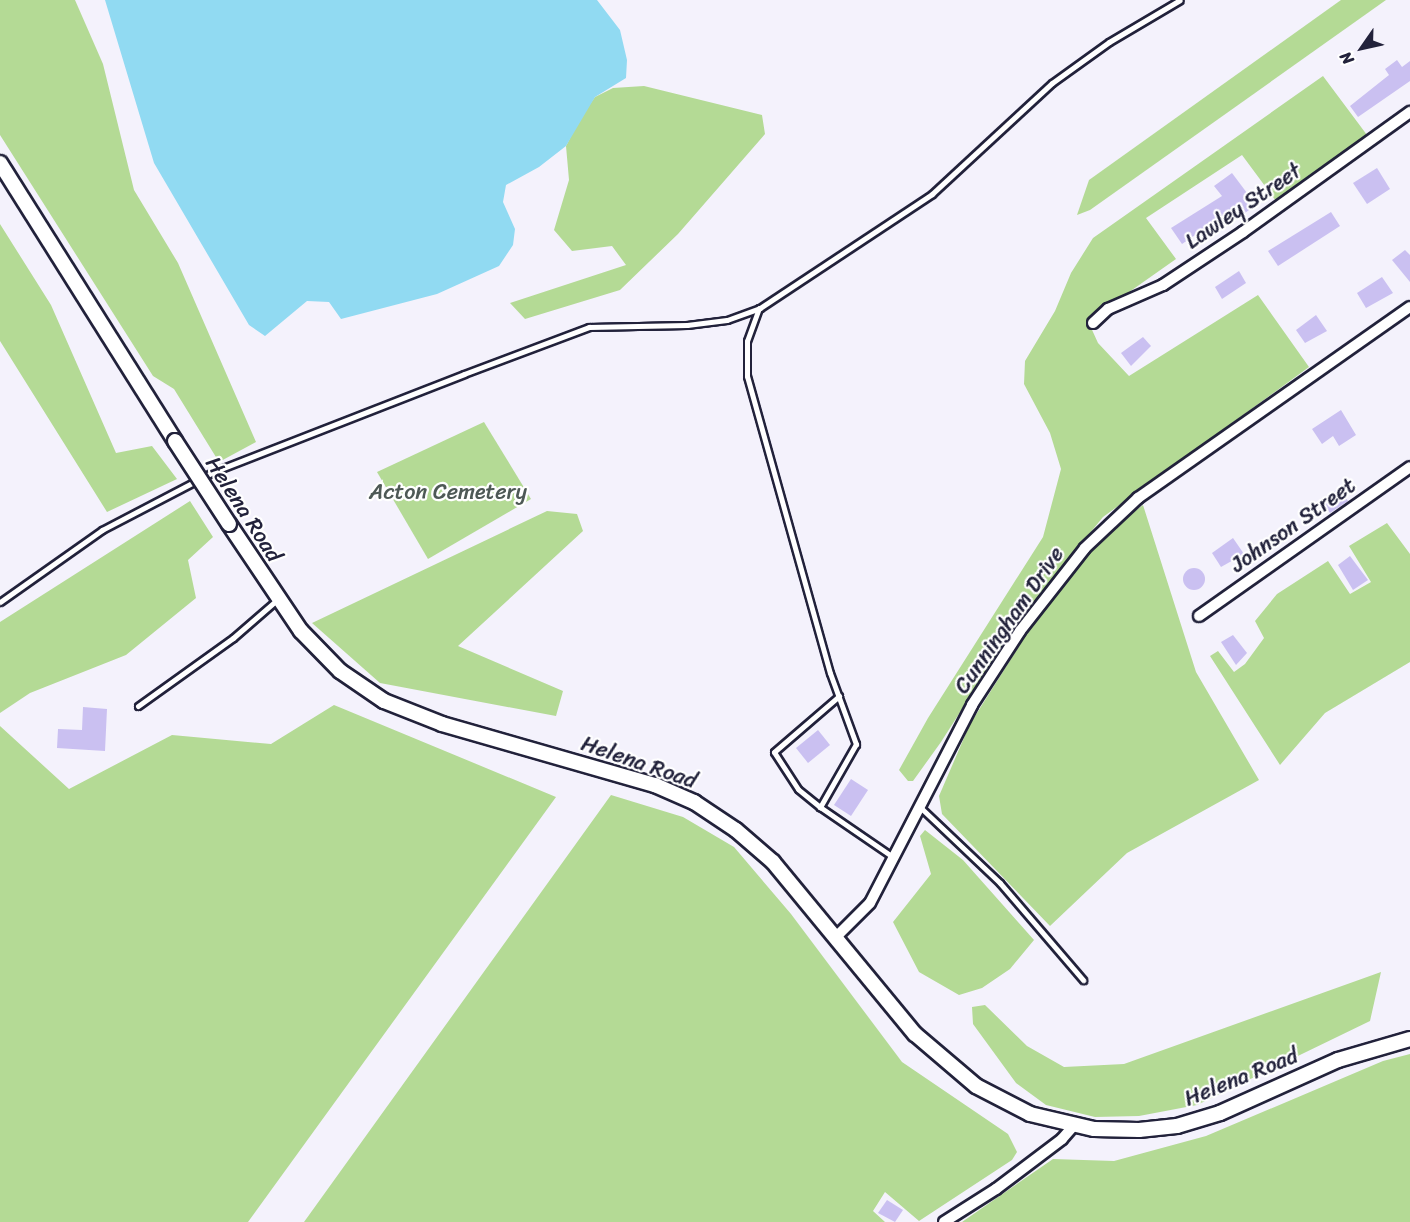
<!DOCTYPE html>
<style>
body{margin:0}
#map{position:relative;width:1410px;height:1222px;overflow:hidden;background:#f4f2fc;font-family:Sriracha,sans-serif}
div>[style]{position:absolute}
.green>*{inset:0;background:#b4da95}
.water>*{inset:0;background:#91daf2}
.building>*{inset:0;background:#cac0f1}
.round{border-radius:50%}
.roads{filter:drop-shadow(2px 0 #22223b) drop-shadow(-2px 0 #22223b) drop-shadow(0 2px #22223b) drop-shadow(0 -2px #22223b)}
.service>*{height:5px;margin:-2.5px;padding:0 2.5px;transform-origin:2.5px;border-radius:2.5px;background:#fff}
.minor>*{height:10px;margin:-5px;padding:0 5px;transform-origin:5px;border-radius:5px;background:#fff}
.secondary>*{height:14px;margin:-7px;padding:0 7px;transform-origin:7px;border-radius:7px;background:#fff}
.bridges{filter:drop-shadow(2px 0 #22223b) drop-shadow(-2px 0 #22223b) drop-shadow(0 2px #22223b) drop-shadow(0 -2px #22223b)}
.secondary-bridge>*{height:14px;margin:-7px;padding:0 7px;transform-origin:7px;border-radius:7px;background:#fff}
span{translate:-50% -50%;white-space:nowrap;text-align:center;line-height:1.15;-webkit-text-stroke:4.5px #fff;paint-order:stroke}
.street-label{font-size:22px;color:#22223b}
.park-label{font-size:22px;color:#4e5956}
.north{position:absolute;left:1332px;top:18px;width:60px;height:60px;-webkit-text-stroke:4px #fff;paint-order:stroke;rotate:236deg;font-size:16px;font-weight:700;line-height:24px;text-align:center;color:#22223b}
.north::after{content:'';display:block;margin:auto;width:21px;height:27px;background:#22223b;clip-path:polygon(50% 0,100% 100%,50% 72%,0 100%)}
</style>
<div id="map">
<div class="green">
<i style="clip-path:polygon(0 0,75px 0,103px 64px,134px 190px,178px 263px,256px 442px,219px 462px,174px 389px,153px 376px,0 135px)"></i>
<i style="clip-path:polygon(1341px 0,1386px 0,1090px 210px,1077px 215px,1089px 180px)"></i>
<i style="clip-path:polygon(1323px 76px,1367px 135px,1276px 201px,1242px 155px,1146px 218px,1176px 259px,1088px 321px,1098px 343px,1129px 376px,1258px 295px,1309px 367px,1103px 517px,1019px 620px,941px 742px,913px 781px,908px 781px,899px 770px,928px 718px,1043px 537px,1061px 469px,1050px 433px,1024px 384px,1025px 361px,1055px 311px,1071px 273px,1093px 238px)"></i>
<i style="clip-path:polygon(644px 86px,762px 115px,765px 134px,678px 234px,620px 290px,525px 319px,510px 303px,626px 265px,612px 246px,572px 251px,554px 230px,569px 180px,566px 146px,582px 115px,595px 97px,613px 88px)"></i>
<i style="clip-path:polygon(0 224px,51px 305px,116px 453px,152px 446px,177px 479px,107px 512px,0 341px)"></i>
<i style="clip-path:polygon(484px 422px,531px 499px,428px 559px,377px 472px)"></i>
<i style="clip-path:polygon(190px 501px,213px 537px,188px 560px,196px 598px,126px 655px,30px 693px,0 713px,0 622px)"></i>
<i style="clip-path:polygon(1143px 505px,1196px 672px,1259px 780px,1127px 853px,1050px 926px,942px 814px,939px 796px,970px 724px,1031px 627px,1082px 562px,1115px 526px)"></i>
<i style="clip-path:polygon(547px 511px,577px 514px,583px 531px,458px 646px,563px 691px,556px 716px,380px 683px,312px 623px)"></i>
<i style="clip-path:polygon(1387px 523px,1410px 554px,1410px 662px,1325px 713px,1280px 765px,1210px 656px,1218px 651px,1234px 672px,1245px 664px,1264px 638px,1255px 621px,1277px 594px,1328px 561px,1350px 594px,1371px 582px,1349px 546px)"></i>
<i style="clip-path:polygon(334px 705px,556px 797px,248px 1222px,0 1222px,0 726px,69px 789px,172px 735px,271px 744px)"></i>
<i style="clip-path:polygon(611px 795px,683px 817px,734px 847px,791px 914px,902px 1062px,1008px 1134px,1017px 1152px,1012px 1160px,919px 1221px,885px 1192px,873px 1211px,885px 1222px,304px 1222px)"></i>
<i style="clip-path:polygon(925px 830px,963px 860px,1034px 940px,1010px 969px,982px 988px,959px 995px,919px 972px,893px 922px,931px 874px,920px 836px)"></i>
<i style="clip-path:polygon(1381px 972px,1370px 1021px,1197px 1105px,1139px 1116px,1095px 1117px,1046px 1105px,1016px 1083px,973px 1024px,972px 1007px,985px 1005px,1027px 1046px,1064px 1067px,1124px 1064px)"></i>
<i style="clip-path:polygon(1410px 1054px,1410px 1222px,962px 1222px,1053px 1159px,1114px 1161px,1206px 1136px,1383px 1061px)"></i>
</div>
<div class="water">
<i style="clip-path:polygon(105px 0,597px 0,620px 30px,627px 60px,626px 78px,595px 97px,566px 146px,539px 167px,506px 185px,503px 202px,515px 229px,513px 245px,499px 266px,437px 294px,341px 319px,329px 302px,307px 301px,265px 336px,249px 325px,154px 163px)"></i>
</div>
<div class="building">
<i style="clip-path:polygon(1397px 60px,1402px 67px,1410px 61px,1410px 81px,1358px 117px,1350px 106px,1389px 75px,1385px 69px)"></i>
<i style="clip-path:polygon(1377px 168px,1390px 189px,1367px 204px,1353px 183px)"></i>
<i style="clip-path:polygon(1232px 173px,1256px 205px,1238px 218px,1232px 210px,1182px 244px,1171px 228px,1222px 196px,1214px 186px)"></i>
<i style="clip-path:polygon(1331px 212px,1340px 226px,1278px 266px,1268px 251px)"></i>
<i style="clip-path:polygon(1405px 250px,1410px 255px,1410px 282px,1392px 260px)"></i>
<i style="clip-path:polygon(1239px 271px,1246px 283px,1222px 299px,1215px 287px)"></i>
<i style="clip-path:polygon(1382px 277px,1393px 293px,1366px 308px,1357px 293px)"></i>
<i style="clip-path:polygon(1316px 315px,1327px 331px,1305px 343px,1296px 330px)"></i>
<i style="clip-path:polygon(1143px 337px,1151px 346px,1131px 366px,1121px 353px)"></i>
<i style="clip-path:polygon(1341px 410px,1356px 435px,1339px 446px,1333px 436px,1322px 444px,1312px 429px)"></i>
<i style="clip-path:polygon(1339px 488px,1348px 501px,1330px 513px,1321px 501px)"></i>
<i style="clip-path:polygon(1233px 538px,1244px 554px,1221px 567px,1212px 553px)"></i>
<i style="clip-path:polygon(1350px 556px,1368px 580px,1353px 590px,1338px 565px)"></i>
<i class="round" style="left:1183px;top:568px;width:22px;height:22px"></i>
<i style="clip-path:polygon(1233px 635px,1247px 653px,1236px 665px,1221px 642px)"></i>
<i style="clip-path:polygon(83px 707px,107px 709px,105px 751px,57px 748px,58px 729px,82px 730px)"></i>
<i style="clip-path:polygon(818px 730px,830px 745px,808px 763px,796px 748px)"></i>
<i style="clip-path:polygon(851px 779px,868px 790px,851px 816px,834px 805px)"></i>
<i style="clip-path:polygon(887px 1200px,903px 1210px,895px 1222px,878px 1213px)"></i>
</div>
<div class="roads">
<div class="service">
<i style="left:759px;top:308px;width:35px;rotate:110deg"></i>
<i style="left:747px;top:341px;width:35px;rotate:90deg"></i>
<i style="left:747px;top:376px;width:308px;rotate:74.4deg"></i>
<i style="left:830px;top:673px;width:76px;rotate:69.9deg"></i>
<i style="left:856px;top:744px;width:73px;rotate:119.7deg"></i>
<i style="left:820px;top:807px;width:88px;rotate:34.4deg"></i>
<i style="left:0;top:602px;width:125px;rotate:-35.2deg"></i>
<i style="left:102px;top:530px;width:125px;rotate:-27.6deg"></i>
<i style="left:213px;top:472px;width:269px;rotate:-21.3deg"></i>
<i style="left:464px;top:374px;width:134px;rotate:-20.6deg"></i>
<i style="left:589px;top:327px;width:98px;rotate:-1.2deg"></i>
<i style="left:687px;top:325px;width:40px;rotate:-7.1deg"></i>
<i style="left:727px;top:320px;width:35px;rotate:-20deg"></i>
<i style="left:760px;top:308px;width:206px;rotate:-33.5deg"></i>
<i style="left:932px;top:194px;width:163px;rotate:-42.8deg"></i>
<i style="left:1052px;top:83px;width:70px;rotate:-35.7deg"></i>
<i style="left:1109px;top:42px;width:82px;rotate:-30.6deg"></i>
<i style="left:138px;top:706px;width:117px;rotate:-35.6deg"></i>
<i style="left:233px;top:638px;width:60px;rotate:-40.9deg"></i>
<i style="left:820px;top:807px;width:28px;rotate:-141deg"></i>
<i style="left:798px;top:789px;width:44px;rotate:-123deg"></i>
<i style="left:774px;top:752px;width:86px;rotate:-40.7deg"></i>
<i style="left:921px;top:808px;width:109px;rotate:43.5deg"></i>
<i style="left:1000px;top:883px;width:128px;rotate:49.4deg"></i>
</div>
<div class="minor">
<i style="left:1093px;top:323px;width:21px;rotate:-43deg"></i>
<i style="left:1108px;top:309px;width:60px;rotate:-23.6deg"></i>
<i style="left:1163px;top:285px;width:96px;rotate:-33.5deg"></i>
<i style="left:1243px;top:232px;width:206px;rotate:-35.7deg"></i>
<i style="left:1199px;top:616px;width:258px;rotate:-35.2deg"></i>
<i style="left:835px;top:938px;width:49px;rotate:-45deg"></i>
<i style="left:870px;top:903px;width:223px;rotate:-62.7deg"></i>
<i style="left:972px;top:705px;width:88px;rotate:-57deg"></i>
<i style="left:1020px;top:631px;width:105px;rotate:-51.9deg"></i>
<i style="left:1085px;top:548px;width:73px;rotate:-43.3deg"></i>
<i style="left:1138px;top:498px;width:332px;rotate:-35.1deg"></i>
<i style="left:944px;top:1222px;width:62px;rotate:-32.4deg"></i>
<i style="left:996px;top:1189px;width:83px;rotate:-37.1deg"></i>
<i style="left:1062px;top:1139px;width:18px;rotate:-49deg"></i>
</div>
<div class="secondary">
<i style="left:0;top:163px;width:328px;rotate:57.8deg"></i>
<i style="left:229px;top:524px;width:129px;rotate:56.1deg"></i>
<i style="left:301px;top:631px;width:56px;rotate:45.7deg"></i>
<i style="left:340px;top:671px;width:53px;rotate:34.3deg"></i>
<i style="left:384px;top:701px;width:62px;rotate:21.6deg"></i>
<i style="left:442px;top:724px;width:222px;rotate:16deg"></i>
<i style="left:655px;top:785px;width:43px;rotate:23.6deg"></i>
<i style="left:694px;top:802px;width:50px;rotate:33.7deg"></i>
<i style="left:736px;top:830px;width:49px;rotate:40.9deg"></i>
<i style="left:773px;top:862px;width:223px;rotate:50.5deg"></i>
<i style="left:915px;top:1034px;width:80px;rotate:40.4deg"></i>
<i style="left:976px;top:1086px;width:61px;rotate:27.4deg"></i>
<i style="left:1030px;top:1114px;width:66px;rotate:13.2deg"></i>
<i style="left:1094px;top:1129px;width:45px;rotate:1.3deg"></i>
<i style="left:1139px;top:1130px;width:38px;rotate:-6deg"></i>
<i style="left:1177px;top:1126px;width:45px;rotate:-16.8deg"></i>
<i style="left:1220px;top:1113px;width:129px;rotate:-24.2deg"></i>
<i style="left:1338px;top:1060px;width:75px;rotate:-16.3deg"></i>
</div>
</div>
<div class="bridges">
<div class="secondary-bridge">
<i style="left:175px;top:441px;width:99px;rotate:57deg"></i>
</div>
</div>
<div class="street-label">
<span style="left:1243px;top:206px;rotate:-34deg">Lawley Street</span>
<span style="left:244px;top:509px;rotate:57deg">Helena Road</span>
<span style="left:1293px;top:525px;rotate:-35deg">Johnson Street</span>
<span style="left:1009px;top:620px;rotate:-55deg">Cunningham Drive</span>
<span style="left:639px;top:762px;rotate:19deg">Helena Road</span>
<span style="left:1241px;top:1077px;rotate:-22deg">Helena Road</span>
</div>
<div class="park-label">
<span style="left:448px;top:492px">Acton Cemetery</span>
</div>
<div class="north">N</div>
</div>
